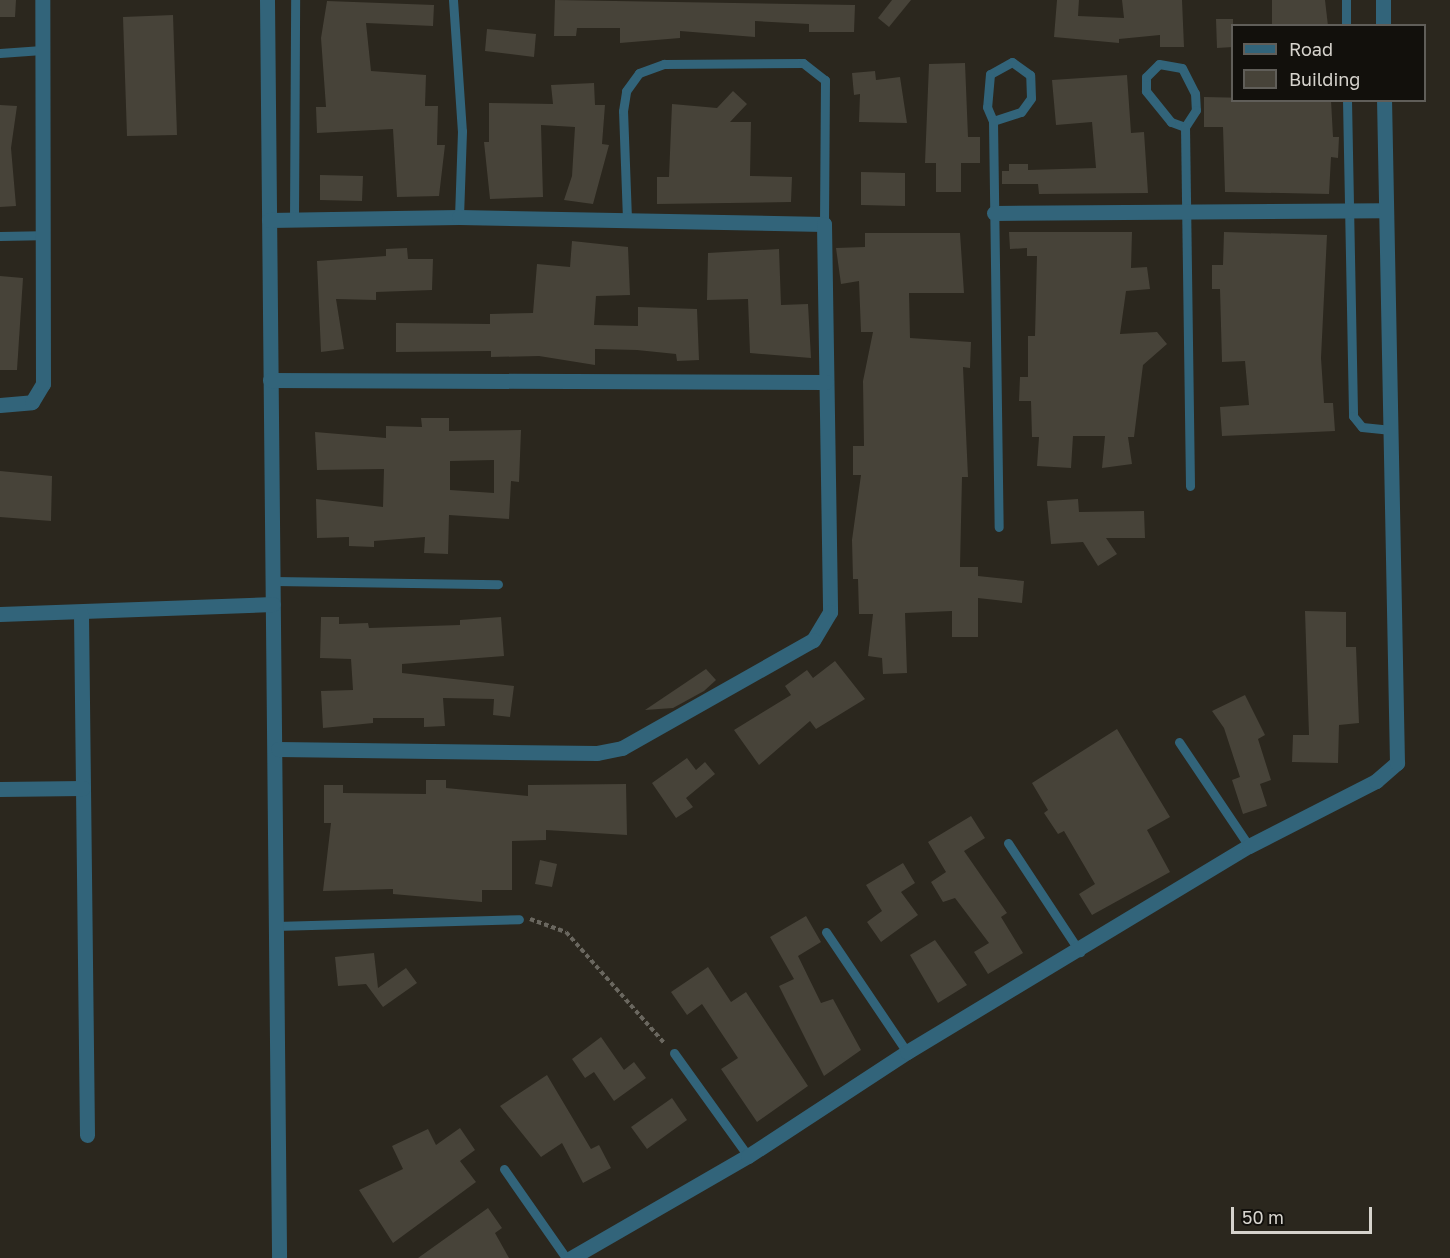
<!DOCTYPE html>
<style>
body{margin:0}
#map{position:relative;width:1450px;height:1258px;overflow:hidden;background:#2b271e;font-family:"Golos Text",sans-serif}
div>[style]{position:absolute}
.building>*{inset:0;background:#474339}
.path>*{height:4px;margin-top:-2px;transform-origin:0;background:repeating-linear-gradient(90deg,#6a675f 0 4.5px,transparent 0 7.5px)}
.lane>*{height:9px;margin:-4.5px;padding:0 4.5px;transform-origin:4.5px;border-radius:4.5px;background:#32647a}
.street>*{height:15px;margin:-7.5px;padding:0 7.5px;transform-origin:7.5px;border-radius:7.5px;background:#32647a}
span{translate:-50% -50%;white-space:nowrap;text-align:center;line-height:1.15;-webkit-text-stroke:4.5px #12100c;paint-order:stroke}
.legend{position:absolute;left:1231px;top:24px;width:195px;height:78px;box-sizing:border-box;background:#12100c;border:2px solid #605e59;margin:0;padding:8px 10px;list-style:none;font-size:18px;color:#d6d3cd}
.legend li{display:flex;align-items:center;gap:12px;height:30px}
.legend b{width:30px;border:2px solid #605e59}
.scale{position:absolute;left:1231px;top:1207px;width:141px;height:27px;box-sizing:border-box;border:3px solid #d6d3cd;border-top:0;padding-left:8px;font-size:18px;line-height:21px;white-space:nowrap;color:#d6d3cd;-webkit-text-stroke:4px #12100c;paint-order:stroke}
</style>
<div id="map">
<div class="building">
<i style="clip-path:polygon(0 0,16px 0,15px 17px,0 17px)"></i>
<i style="clip-path:polygon(555px 0,855px 5px,854px 32px,809px 32px,809px 24px,755px 21px,755px 37px,680px 31px,680px 38px,620px 43px,620px 28px,577px 28px,576px 36px,554px 36px)"></i>
<i style="clip-path:polygon(892px 0,911px 0,889px 27px,878px 18px)"></i>
<i style="clip-path:polygon(1057px 0,1079px 0,1078px 16px,1124px 18px,1122px 0,1182px 0,1184px 47px,1160px 47px,1160px 35px,1119px 39px,1119px 43px,1054px 37px)"></i>
<i style="clip-path:polygon(1272px 0,1325px 0,1328px 26px,1272px 26px)"></i>
<i style="clip-path:polygon(327px 1px,434px 5px,433px 26px,366px 23px,371px 71px,426px 75px,425px 106px,438px 106px,437px 145px,445px 145px,439px 196px,397px 197px,393px 129px,317px 133px,316px 107px,326px 107px,321px 38px)"></i>
<i style="clip-path:polygon(173px 15px,177px 135px,127px 136px,123px 17px)"></i>
<i style="clip-path:polygon(1216px 19px,1233px 19px,1233px 47px,1217px 48px)"></i>
<i style="clip-path:polygon(487px 29px,536px 34px,534px 57px,485px 51px)"></i>
<i style="clip-path:polygon(965px 63px,968px 137px,980px 137px,980px 163px,961px 163px,961px 192px,936px 192px,936px 163px,925px 163px,929px 64px)"></i>
<i style="clip-path:polygon(875px 71px,876px 80px,900px 77px,907px 123px,859px 122px,860px 94px,854px 95px,852px 73px)"></i>
<i style="clip-path:polygon(1127px 75px,1131px 133px,1144px 132px,1148px 193px,1039px 194px,1038px 184px,1002px 184px,1002px 171px,1009px 171px,1009px 164px,1028px 164px,1028px 170px,1096px 168px,1092px 122px,1056px 125px,1052px 80px)"></i>
<i style="clip-path:polygon(594px 83px,595px 105px,605px 105px,602px 144px,609px 145px,593px 204px,564px 200px,572px 176px,575px 127px,541px 125px,543px 197px,490px 199px,484px 142px,489px 142px,489px 103px,553px 104px,551px 85px)"></i>
<i style="clip-path:polygon(733px 91px,747px 104px,730px 122px,751px 122px,750px 176px,792px 177px,791px 202px,657px 204px,657px 177px,669px 177px,672px 104px,717px 108px)"></i>
<i style="clip-path:polygon(1204px 97px,1331px 100px,1333px 137px,1339px 137px,1338px 158px,1331px 157px,1329px 194px,1225px 192px,1223px 127px,1204px 127px)"></i>
<i style="clip-path:polygon(0 105px,17px 106px,11px 148px,16px 206px,0 207px)"></i>
<i style="clip-path:polygon(861px 172px,905px 173px,905px 206px,861px 205px)"></i>
<i style="clip-path:polygon(320px 175px,363px 176px,362px 201px,320px 200px)"></i>
<i style="clip-path:polygon(1009px 232px,1132px 232px,1131px 268px,1147px 267px,1150px 289px,1126px 291px,1120px 334px,1157px 332px,1167px 344px,1143px 365px,1134px 437px,1128px 437px,1132px 464px,1102px 468px,1105px 436px,1073px 436px,1071px 468px,1037px 466px,1039px 437px,1032px 437px,1031px 401px,1019px 401px,1020px 377px,1028px 377px,1028px 336px,1035px 336px,1037px 256px,1027px 256px,1027px 248px,1010px 249px)"></i>
<i style="clip-path:polygon(1224px 232px,1327px 235px,1321px 358px,1324px 403px,1333px 403px,1335px 431px,1222px 436px,1220px 407px,1249px 405px,1245px 361px,1222px 362px,1220px 289px,1212px 289px,1212px 265px,1223px 265px)"></i>
<i style="clip-path:polygon(865px 233px,960px 233px,964px 293px,909px 293px,910px 338px,971px 342px,970px 368px,963px 367px,968px 477px,962px 477px,960px 567px,978px 567px,978px 576px,1024px 581px,1022px 603px,978px 598px,978px 637px,952px 637px,952px 611px,905px 613px,907px 673px,883px 674px,882px 658px,868px 656px,873px 614px,859px 614px,858px 579px,853px 579px,852px 540px,861px 475px,853px 475px,853px 446px,864px 446px,863px 381px,873px 332px,861px 332px,859px 281px,841px 284px,836px 248px,865px 247px)"></i>
<i style="clip-path:polygon(572px 241px,628px 247px,630px 295px,596px 296px,594px 325px,638px 326px,638px 307px,697px 309px,699px 360px,677px 361px,676px 354px,637px 350px,595px 349px,595px 365px,539px 356px,491px 357px,491px 351px,396px 352px,396px 323px,490px 324px,490px 314px,533px 313px,537px 264px,570px 267px)"></i>
<i style="clip-path:polygon(407px 248px,408px 259px,433px 259px,432px 290px,376px 292px,376px 300px,336px 299px,344px 349px,321px 352px,317px 261px,386px 256px,386px 249px)"></i>
<i style="clip-path:polygon(779px 249px,781px 305px,808px 304px,811px 358px,750px 353px,748px 299px,707px 300px,708px 253px)"></i>
<i style="clip-path:polygon(0 276px,23px 278px,17px 370px,0 370px)"></i>
<i style="clip-path:polygon(evenodd,421px 418px,449px 418px,449px 431px,521px 430px,519px 482px,511px 481px,509px 519px,449px 515px,448px 554px,424px 553px,425px 537px,374px 541px,374px 547px,349px 546px,349px 537px,317px 538px,316px 499px,383px 507px,384px 469px,317px 470px,315px 432px,386px 438px,386px 426px,422px 427px,421px 418px,494px 460px,494px 493px,450px 490px,450px 461px,494px 460px)"></i>
<i style="clip-path:polygon(0 471px,52px 476px,51px 521px,0 517px)"></i>
<i style="clip-path:polygon(1078px 499px,1079px 512px,1144px 511px,1145px 538px,1106px 538px,1117px 554px,1098px 566px,1083px 542px,1051px 544px,1047px 501px)"></i>
<i style="clip-path:polygon(1305px 611px,1346px 612px,1346px 647px,1356px 647px,1359px 723px,1339px 725px,1338px 763px,1292px 762px,1293px 735px,1309px 735px)"></i>
<i style="clip-path:polygon(321px 617px,339px 617px,339px 624px,368px 623px,369px 628px,460px 625px,460px 620px,501px 617px,504px 656px,402px 664px,402px 673px,514px 686px,510px 717px,493px 715px,494px 699px,443px 698px,445px 726px,424px 727px,424px 718px,373px 718px,373px 723px,323px 728px,321px 691px,353px 690px,351px 659px,320px 658px)"></i>
<i style="clip-path:polygon(835px 661px,865px 699px,816px 729px,810px 721px,759px 765px,734px 730px,791px 695px,785px 686px,807px 670px,813px 678px)"></i>
<i style="clip-path:polygon(706px 669px,716px 680px,704px 691px,673px 708px,645px 710px)"></i>
<i style="clip-path:polygon(1245px 695px,1265px 735px,1258px 739px,1271px 780px,1260px 784px,1267px 806px,1243px 814px,1232px 780px,1240px 777px,1224px 728px,1212px 711px)"></i>
<i style="clip-path:polygon(1117px 729px,1170px 817px,1147px 830px,1170px 872px,1092px 915px,1079px 894px,1095px 884px,1064px 831px,1058px 834px,1044px 813px,1048px 810px,1032px 783px)"></i>
<i style="clip-path:polygon(687px 758px,696px 770px,705px 762px,715px 774px,686px 798px,693px 807px,676px 818px,652px 783px)"></i>
<i style="clip-path:polygon(426px 780px,446px 780px,446px 788px,528px 796px,528px 785px,626px 784px,627px 835px,546px 830px,546px 840px,512px 841px,512px 890px,482px 890px,482px 902px,393px 894px,393px 889px,323px 891px,331px 823px,324px 823px,324px 785px,343px 785px,343px 793px,426px 794px)"></i>
<i style="clip-path:polygon(971px 816px,985px 838px,964px 851px,1007px 913px,1001px 917px,1023px 953px,988px 974px,974px 952px,989px 943px,955px 898px,943px 902px,931px 882px,946px 872px,928px 842px)"></i>
<i style="clip-path:polygon(540px 860px,557px 864px,552px 887px,535px 884px)"></i>
<i style="clip-path:polygon(903px 863px,915px 883px,901px 892px,918px 915px,881px 942px,867px 922px,882px 911px,866px 885px)"></i>
<i style="clip-path:polygon(806px 916px,821px 942px,798px 956px,821px 1003px,833px 999px,861px 1050px,824px 1076px,779px 986px,794px 979px,770px 937px)"></i>
<i style="clip-path:polygon(935px 940px,967px 985px,938px 1003px,910px 955px)"></i>
<i style="clip-path:polygon(374px 953px,378px 988px,406px 968px,417px 983px,383px 1007px,366px 984px,338px 986px,335px 957px)"></i>
<i style="clip-path:polygon(708px 967px,731px 1002px,746px 992px,808px 1086px,757px 1122px,721px 1069px,738px 1058px,702px 1004px,687px 1015px,671px 992px)"></i>
<i style="clip-path:polygon(601px 1037px,624px 1070px,634px 1062px,646px 1078px,614px 1101px,594px 1072px,585px 1078px,572px 1059px)"></i>
<i style="clip-path:polygon(547px 1075px,591px 1149px,599px 1145px,611px 1168px,583px 1183px,562px 1143px,541px 1157px,500px 1106px)"></i>
<i style="clip-path:polygon(672px 1098px,687px 1120px,647px 1149px,631px 1127px)"></i>
<i style="clip-path:polygon(460px 1128px,475px 1150px,460px 1161px,476px 1182px,393px 1243px,359px 1190px,403px 1169px,392px 1146px,428px 1129px,436px 1145px)"></i>
<i style="clip-path:polygon(488px 1208px,502px 1228px,495px 1233px,509px 1258px,418px 1258px)"></i>
</div>
<div class="path">
<i style="left:530px;top:919px;width:38px;rotate:20deg"></i>
<i style="left:566px;top:932px;width:149px;rotate:48.5deg"></i>
</div>
<div class="lane">
<i style="left:453px;top:0;width:131px;rotate:86.1deg"></i>
<i style="left:462px;top:131px;width:86px;rotate:92deg"></i>
<i style="left:1346px;top:0;width:26px;rotate:90deg"></i>
<i style="left:0;top:53px;width:42px;rotate:-4.1deg"></i>
<i style="left:1347px;top:100px;width:316px;rotate:88.9deg"></i>
<i style="left:1353px;top:416px;width:14px;rotate:51deg"></i>
<i style="left:1362px;top:427px;width:27px;rotate:6deg"></i>
<i style="left:993px;top:121px;width:29px;rotate:-18deg"></i>
<i style="left:1021px;top:112px;width:17px;rotate:-54deg"></i>
<i style="left:1031px;top:98px;width:23px;rotate:-92deg"></i>
<i style="left:1030px;top:75px;width:22px;rotate:-144deg"></i>
<i style="left:1012px;top:62px;width:25px;rotate:151deg"></i>
<i style="left:990px;top:74px;width:33px;rotate:95deg"></i>
<i style="left:987px;top:107px;width:15px;rotate:67deg"></i>
<i style="left:993px;top:121px;width:406px;rotate:89.2deg"></i>
<i style="left:1185px;top:127px;width:15px;rotate:-160deg"></i>
<i style="left:1171px;top:122px;width:40px;rotate:-129deg"></i>
<i style="left:1146px;top:91px;width:14px;rotate:-90deg"></i>
<i style="left:1146px;top:77px;width:18px;rotate:-45deg"></i>
<i style="left:1159px;top:64px;width:23px;rotate:10deg"></i>
<i style="left:1182px;top:68px;width:28px;rotate:63deg"></i>
<i style="left:1195px;top:93px;width:17px;rotate:87deg"></i>
<i style="left:1196px;top:110px;width:20px;rotate:123deg"></i>
<i style="left:1185px;top:127px;width:359px;rotate:89.2deg"></i>
<i style="left:627px;top:219px;width:108px;rotate:-92.1deg"></i>
<i style="left:623px;top:111px;width:20px;rotate:-81deg"></i>
<i style="left:626px;top:91px;width:22px;rotate:-54deg"></i>
<i style="left:639px;top:73px;width:27px;rotate:-20deg"></i>
<i style="left:664px;top:64px;width:139px;rotate:-0.4deg"></i>
<i style="left:803px;top:63px;width:28px;rotate:38deg"></i>
<i style="left:825px;top:80px;width:144px;rotate:90.4deg"></i>
<i style="left:294px;top:220px;width:220px;rotate:-89.7deg"></i>
<i style="left:0;top:236px;width:39px;rotate:-1deg"></i>
<i style="left:274px;top:581px;width:224px;rotate:0.8deg"></i>
<i style="left:1179px;top:742px;width:125px;rotate:56.1deg"></i>
<i style="left:1008px;top:843px;width:131px;rotate:56.6deg"></i>
<i style="left:275px;top:926px;width:244px;rotate:-1.6deg"></i>
<i style="left:826px;top:932px;width:145px;rotate:56deg"></i>
<i style="left:674px;top:1053px;width:127px;rotate:54.3deg"></i>
<i style="left:504px;top:1169px;width:108px;rotate:55.1deg"></i>
</div>
<div class="street">
<i style="left:267px;top:0;width:1258px;rotate:89.45deg"></i>
<i style="left:1383px;top:0;width:26px;rotate:90deg"></i>
<i style="left:994px;top:213px;width:391px;rotate:-0.4deg"></i>
<i style="left:269px;top:220px;width:190px;rotate:-0.9deg"></i>
<i style="left:459px;top:217px;width:365px;rotate:1.1deg"></i>
<i style="left:824px;top:224px;width:388px;rotate:89.1deg"></i>
<i style="left:830px;top:612px;width:33px;rotate:121deg"></i>
<i style="left:813px;top:640px;width:219px;rotate:150.5deg"></i>
<i style="left:622px;top:748px;width:25px;rotate:169deg"></i>
<i style="left:597px;top:753px;width:319px;rotate:-179.3deg"></i>
<i style="left:270px;top:380px;width:556px;rotate:0.21deg"></i>
<i style="left:0;top:405px;width:32px;rotate:-5deg"></i>
<i style="left:32px;top:402px;width:21px;rotate:-59deg"></i>
<i style="left:43px;top:384px;width:384px;rotate:-90.1deg"></i>
<i style="left:0;top:614px;width:273px;rotate:-2.1deg"></i>
<i style="left:81px;top:614px;width:521px;rotate:89.34deg"></i>
<i style="left:0;top:789px;width:83px;rotate:-0.7deg"></i>
<i style="left:571px;top:1258px;width:204px;rotate:-30deg"></i>
<i style="left:748px;top:1156px;width:190px;rotate:-33.2deg"></i>
<i style="left:907px;top:1052px;width:399px;rotate:-31.1deg"></i>
<i style="left:1249px;top:846px;width:143px;rotate:-27.1deg"></i>
<i style="left:1376px;top:781px;width:28px;rotate:-41deg"></i>
<i style="left:1397px;top:763px;width:663px;rotate:-91.12deg"></i>
</div>
<ul class="legend">
<li><b style="height:8px;background:#32647a"></b>Road</li>
<li><b style="height:16px;background:#474339"></b>Building</li>
</ul>
<div class="scale">50 m</div>
</div>
